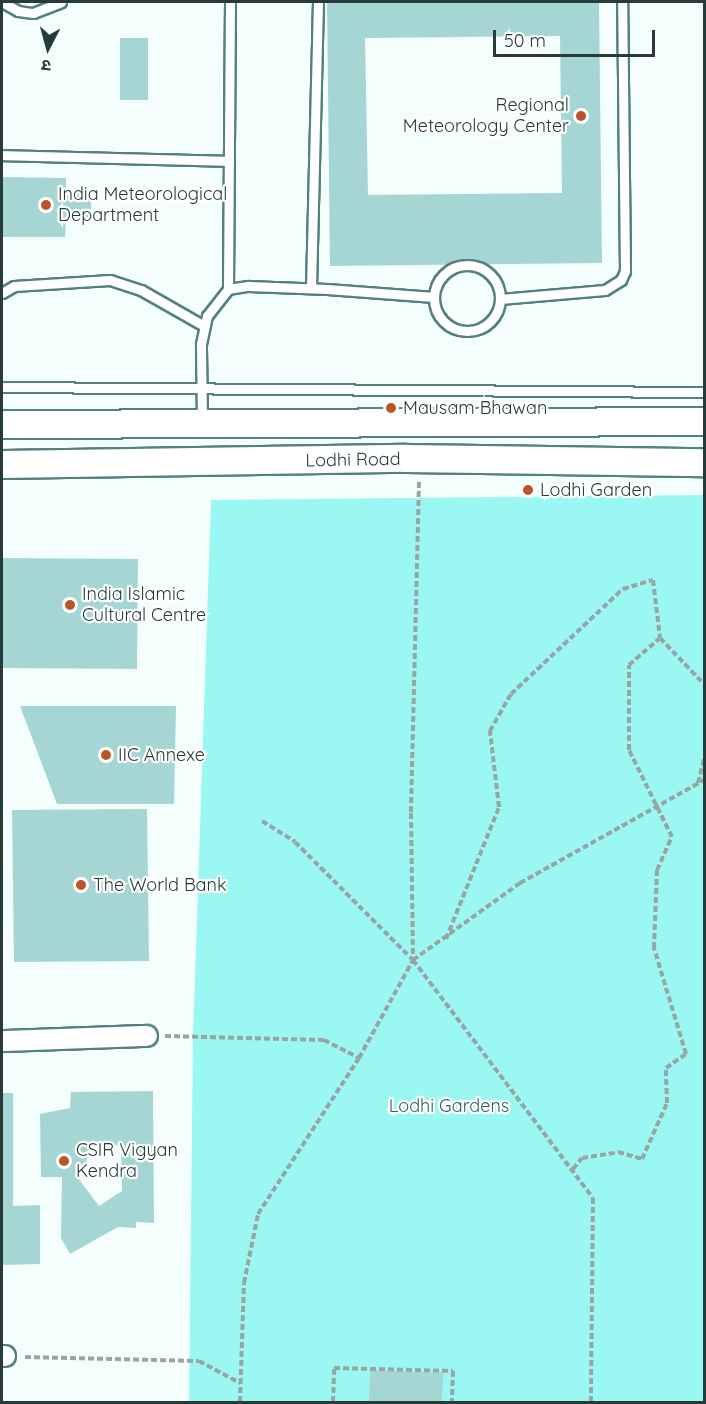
<!DOCTYPE html>
<meta charset="utf-8">
<style>
body{margin:0}
#map{position:relative;width:706px;height:1404px;overflow:hidden;background:#f4fefd;font-family:Quicksand,"Noto Sans Devanagari",sans-serif}
div>[style]{position:absolute}
.green>*{inset:0;background:#9af7f2}
.building>*{inset:0;background:#a6d6d3}
.path>*{height:4px;margin-top:-2px;transform-origin:0;background:repeating-linear-gradient(90deg,#97a5a4 0 6px,transparent 0 9px)}
.roads{filter:drop-shadow(2px 0 #53817f) drop-shadow(-2px 0 #53817f) drop-shadow(0 2px #53817f) drop-shadow(0 -2px #53817f)}
.lane>*{height:9px;margin:-4.5px;padding:0 4.5px;transform-origin:4.5px;border-radius:4.5px;background:#fff}
.lane>.ring{margin:-4.5px;padding:0;box-sizing:content-box;background:none;border:9px solid #fff;border-radius:50%}
.street>*{height:20px;margin:-10px;padding:0 10px;transform-origin:10px;border-radius:10px;background:#fff}
.secondary>*{height:27px;margin:-13.5px;padding:0 13.5px;transform-origin:13.5px;border-radius:13.5px;background:#fff}
.dots>*{width:16px;height:16px;translate:-50% -50%;box-sizing:border-box;border:3px solid #fff;border-radius:50%}
span{translate:-50% -50%;white-space:nowrap;text-align:center;line-height:1.15;-webkit-text-stroke:4.5px #fff;paint-order:stroke}
.poi-label{font-size:18px;color:#273b39}
.right{translate:-100% -50%;text-align:right}
.left{translate:0 -50%;text-align:left}
.street-label{font-size:18px;color:#273b39}
.park-label{font-size:18px;color:#2e605e}
.frame{position:absolute;inset:0;border:3px solid #273b39;pointer-events:none}
.north{position:absolute;left:18px;top:18px;width:60px;height:60px;-webkit-text-stroke:4px #fff;paint-order:stroke;rotate:186deg;font-size:16px;font-weight:700;line-height:24px;text-align:center;color:#273b39}
.north::after{content:'';display:block;margin:auto;width:21px;height:27px;background:#273b39;clip-path:polygon(50% 0,100% 100%,50% 72%,0 100%)}
.scale{position:absolute;left:493px;top:30px;width:162px;height:27px;box-sizing:border-box;border:3px solid #273b39;border-top:0;padding-left:8px;font-size:18px;line-height:21px;white-space:nowrap;color:#273b39;-webkit-text-stroke:4px #fff;paint-order:stroke}
</style>
<div id="map">
<div class="green">
<i style="clip-path:polygon(704px 495px,704px 1402px,189px 1402px,193px 1037px,211px 500px)"></i>
</div>
<div class="building">
<i style="clip-path:polygon(evenodd,327px 2px,599px 2px,602px 263px,330px 266px,327px 2px,560px 36px,562px 193px,368px 195px,365px 38px,560px 36px)"></i>
<i style="clip-path:polygon(120px 38px,148px 38px,148px 100px,120px 100px)"></i>
<i style="clip-path:polygon(2px 177px,66px 178px,66px 195px,77px 195px,77px 189px,91px 189px,91px 221px,66px 216px,65px 237px,2px 237px)"></i>
<i style="clip-path:polygon(2px 558px,138px 559px,137px 669px,2px 668px)"></i>
<i style="clip-path:polygon(20px 706px,176px 706px,174px 804px,57px 804px)"></i>
<i style="clip-path:polygon(147px 809px,149px 961px,14px 962px,12px 810px)"></i>
<i style="clip-path:polygon(evenodd,153px 1091px,154px 1223px,136px 1222px,136px 1228px,118px 1227px,70px 1254px,61px 1238px,62px 1177px,41px 1177px,40px 1114px,70px 1108px,71px 1092px,153px 1091px,94px 1145px,121px 1145px,122px 1191px,99px 1206px,78px 1178px,94px 1145px)"></i>
<i style="clip-path:polygon(2px 1093px,13px 1093px,13px 1206px,40px 1205px,40px 1264px,2px 1265px)"></i>
<i style="clip-path:polygon(370px 1370px,443px 1373px,442px 1402px,369px 1402px)"></i>
</div>
<div class="path">
<i style="left:419px;top:482px;width:331px;rotate:91.4deg"></i>
<i style="left:411px;top:813px;width:147px;rotate:89.2deg"></i>
<i style="left:413px;top:960px;width:298px;rotate:52.9deg"></i>
<i style="left:593px;top:1198px;width:204px;rotate:90.6deg"></i>
<i style="left:698px;top:783px;width:25px;rotate:-76deg"></i>
<i style="left:262px;top:821px;width:39px;rotate:32deg"></i>
<i style="left:295px;top:842px;width:167px;rotate:45deg"></i>
<i style="left:413px;top:960px;width:132px;rotate:-35.7deg"></i>
<i style="left:520px;top:883px;width:211px;rotate:-29.2deg"></i>
<i style="left:446px;top:939px;width:142px;rotate:-68.1deg"></i>
<i style="left:499px;top:807px;width:77px;rotate:-96.8deg"></i>
<i style="left:490px;top:731px;width:43px;rotate:-60.4deg"></i>
<i style="left:511px;top:694px;width:154px;rotate:-43.2deg"></i>
<i style="left:623px;top:589px;width:31px;rotate:-17deg"></i>
<i style="left:653px;top:580px;width:58px;rotate:83.1deg"></i>
<i style="left:660px;top:638px;width:64px;rotate:46.3deg"></i>
<i style="left:165px;top:1036px;width:159px;rotate:1.4deg"></i>
<i style="left:324px;top:1040px;width:39px;rotate:27deg"></i>
<i style="left:573px;top:1169px;width:14px;rotate:-51deg"></i>
<i style="left:582px;top:1158px;width:36px;rotate:-9deg"></i>
<i style="left:618px;top:1152px;width:25px;rotate:16deg"></i>
<i style="left:642px;top:1159px;width:61px;rotate:-65.9deg"></i>
<i style="left:667px;top:1103px;width:35px;rotate:-92deg"></i>
<i style="left:666px;top:1068px;width:24px;rotate:-35deg"></i>
<i style="left:686px;top:1054px;width:111px;rotate:-106.8deg"></i>
<i style="left:654px;top:948px;width:78px;rotate:-87.8deg"></i>
<i style="left:657px;top:870px;width:36px;rotate:-66deg"></i>
<i style="left:672px;top:837px;width:97px;rotate:-116.3deg"></i>
<i style="left:629px;top:750px;width:85px;rotate:-90deg"></i>
<i style="left:629px;top:665px;width:41px;rotate:-41.1deg"></i>
<i style="left:25px;top:1357px;width:174px;rotate:1.3deg"></i>
<i style="left:199px;top:1361px;width:47px;rotate:28.2deg"></i>
<i style="left:240px;top:1402px;width:119px;rotate:-88.1deg"></i>
<i style="left:244px;top:1283px;width:70px;rotate:-78.5deg"></i>
<i style="left:258px;top:1214px;width:186px;rotate:-57.1deg"></i>
<i style="left:359px;top:1058px;width:112px;rotate:-61.1deg"></i>
<i style="left:333px;top:1402px;width:34px;rotate:-88deg"></i>
<i style="left:334px;top:1368px;width:119px;rotate:1.4deg"></i>
<i style="left:453px;top:1371px;width:31px;rotate:92deg"></i>
</div>
<div class="roads">
<div class="lane">
<i style="left:2px;top:2px;width:18px;rotate:29deg"></i>
<i style="left:18px;top:11px;width:15px;rotate:8deg"></i>
<i style="left:33px;top:13px;width:30px;rotate:-21deg"></i>
<i style="left:2px;top:155px;width:227px;rotate:1.5deg"></i>
<i class="ring" style="left:434px;top:265px;width:57px;height:57px"></i>
<i style="left:311px;top:288px;width:286px;rotate:-88.6deg"></i>
<i style="left:228px;top:289px;width:287px;rotate:-89.6deg"></i>
<i style="left:2px;top:293px;width:14px;rotate:-30deg"></i>
<i style="left:14px;top:286px;width:96px;rotate:-3.6deg"></i>
<i style="left:110px;top:280px;width:33px;rotate:18deg"></i>
<i style="left:141px;top:290px;width:73px;rotate:29.7deg"></i>
<i style="left:500px;top:299px;width:105px;rotate:-4.9deg"></i>
<i style="left:605px;top:290px;width:19px;rotate:-32deg"></i>
<i style="left:621px;top:280px;width:10px;rotate:-66deg"></i>
<i style="left:625px;top:271px;width:269px;rotate:-90.6deg"></i>
<i style="left:2px;top:387px;width:702px;rotate:0.41deg"></i>
<i style="left:202px;top:420px;width:76px;rotate:-90.8deg"></i>
<i style="left:201px;top:344px;width:29px;rotate:-78deg"></i>
<i style="left:207px;top:316px;width:34px;rotate:-52deg"></i>
<i style="left:228px;top:289px;width:20px;rotate:-9deg"></i>
<i style="left:248px;top:286px;width:79px;rotate:2.2deg"></i>
<i style="left:327px;top:289px;width:107px;rotate:4.3deg"></i>
</div>
<div class="street">
<i style="left:2px;top:1041px;width:145px;rotate:-2deg"></i>
<i style="left:2px;top:1356px;width:3px"></i>
</div>
<div class="secondary">
<i style="left:2px;top:424px;width:702px;rotate:-0.24deg"></i>
<i style="left:2px;top:464px;width:403px;rotate:-0.9deg"></i>
<i style="left:405px;top:458px;width:299px;rotate:0.8deg"></i>
</div>
</div>
<div class="dots">
<i style="left:581px;top:116px;background:#ba5429"></i>
<i style="left:46px;top:205px;background:#ba5429"></i>
<i style="left:391px;top:408px;background:#ba5429"></i>
<i style="left:528px;top:490px;background:#ba5429"></i>
<i style="left:70px;top:605px;background:#ba5429"></i>
<i style="left:106px;top:755px;background:#ba5429"></i>
<i style="left:81px;top:885px;background:#ba5429"></i>
<i style="left:64px;top:1161px;background:#ba5429"></i>
</div>
<div class="poi-label">
<span class="right" style="left:569px;top:116px">Regional<br>Meteorology Center</span>
<span class="left" style="left:58px;top:205px">India Meteorological<br>Department</span>
<span class="left" style="left:403px;top:408px">Mausam Bhawan</span>
<span class="left" style="left:540px;top:490px">Lodhi Garden</span>
<span class="left" style="left:82px;top:605px">India Islamic<br>Cultural Centre</span>
<span class="left" style="left:118px;top:755px">IIC Annexe</span>
<span class="left" style="left:93px;top:885px">The World Bank</span>
<span class="left" style="left:76px;top:1161px">CSIR Vigyan<br>Kendra</span>
</div>
<div class="street-label">
<span style="left:353px;top:460px;rotate:-1deg">Lodhi Road</span>
</div>
<div class="park-label">
<span style="left:449px;top:1106px">Lodhi Gardens</span>
</div>
<div class="frame"></div>
<div class="north">उ</div>
<div class="scale">50 m</div>
</div>
